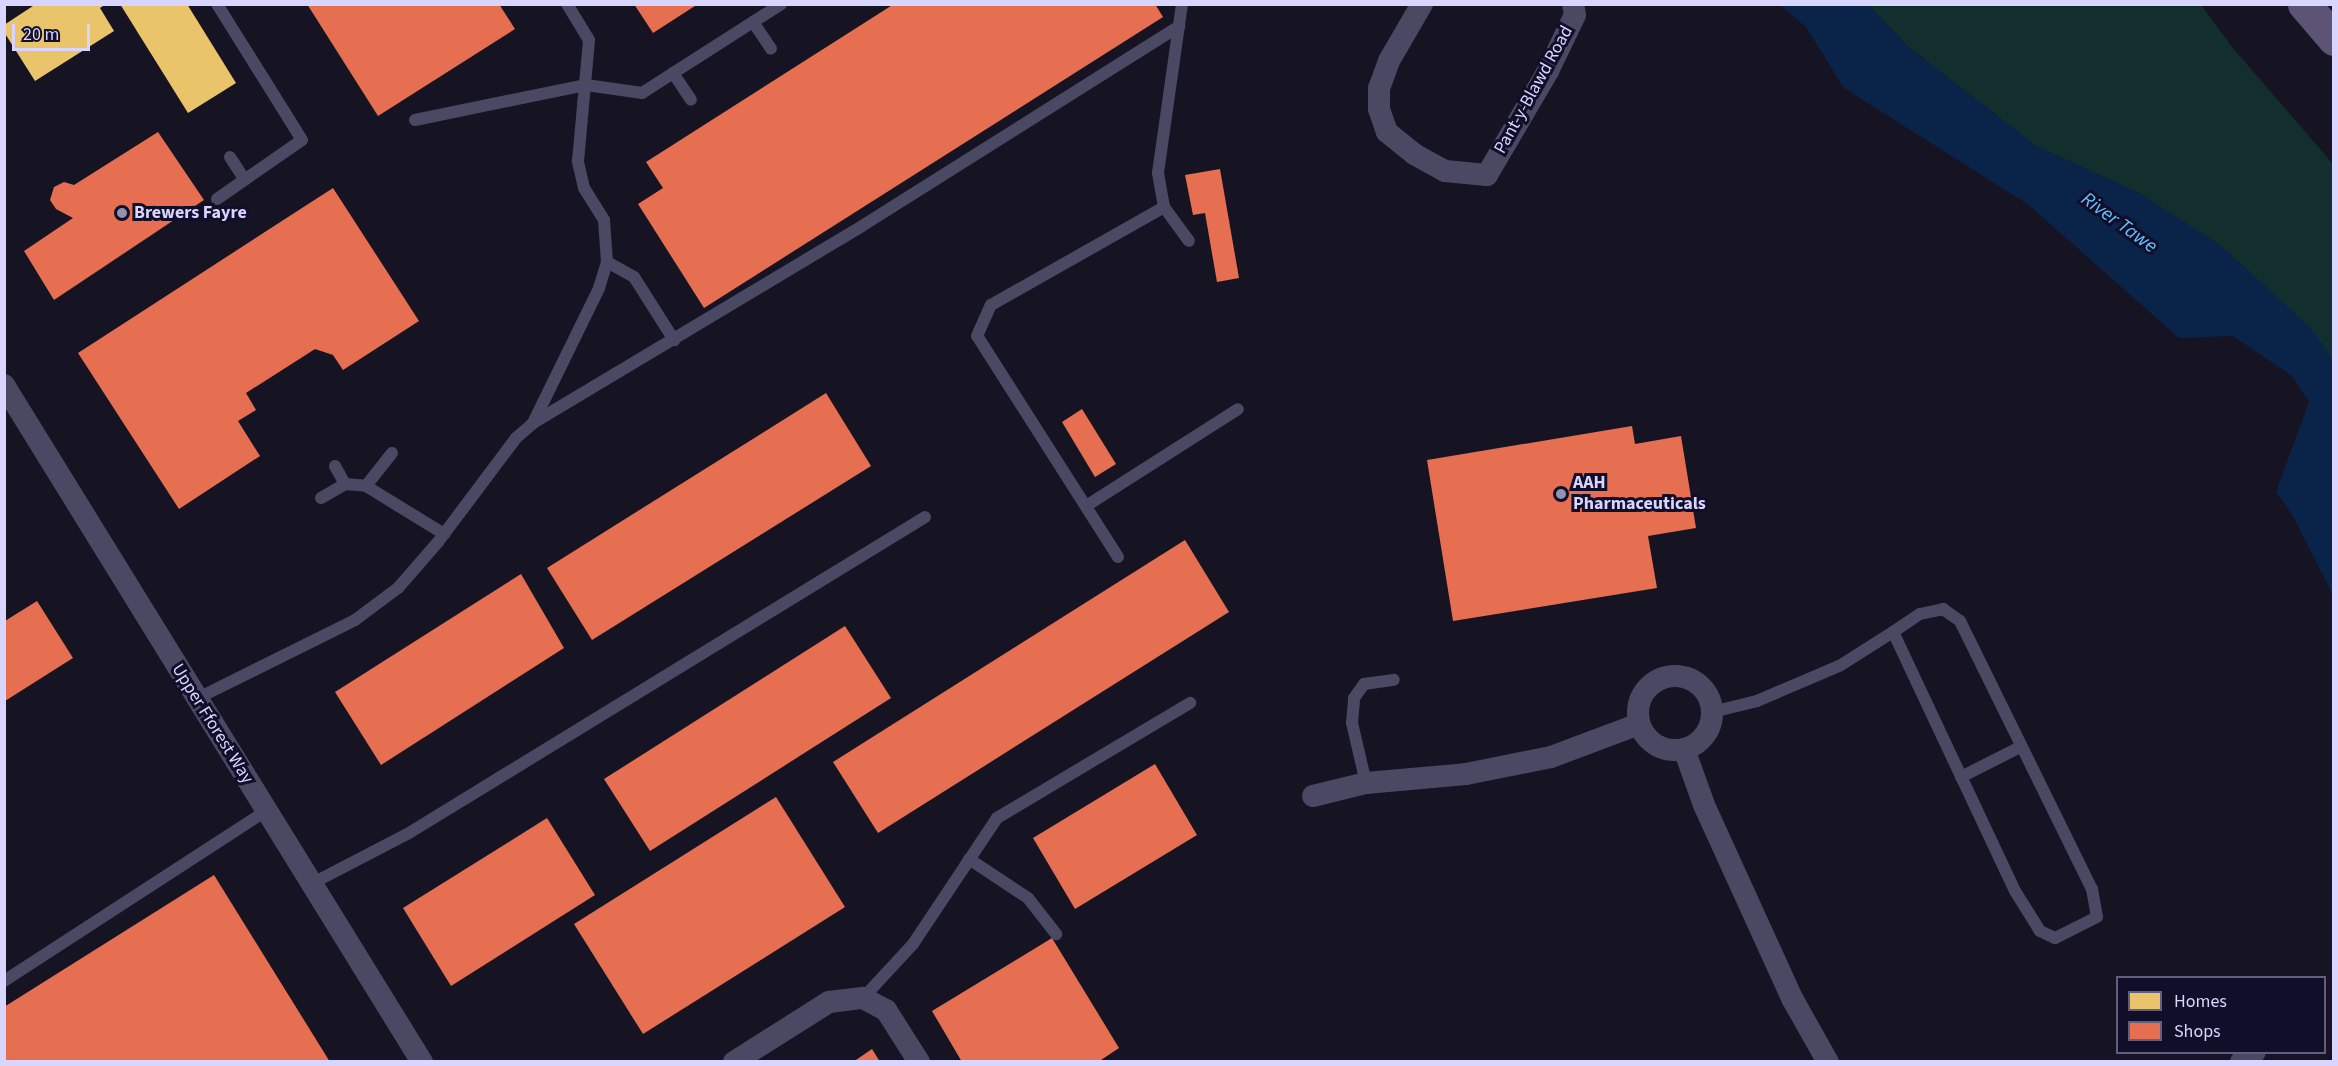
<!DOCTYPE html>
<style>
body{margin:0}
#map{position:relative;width:2338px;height:1066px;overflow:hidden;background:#161423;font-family:"Source Sans 3",sans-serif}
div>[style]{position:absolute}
.green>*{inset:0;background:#122f2e}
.water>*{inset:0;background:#0a2449}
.homes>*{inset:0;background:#e9c46a}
.shops>*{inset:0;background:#e76f51}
.service>*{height:12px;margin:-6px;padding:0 6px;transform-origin:6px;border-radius:6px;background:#494964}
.minor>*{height:22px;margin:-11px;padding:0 11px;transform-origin:11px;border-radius:11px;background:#494964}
.minor>.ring{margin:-11px;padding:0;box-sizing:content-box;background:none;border:22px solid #494964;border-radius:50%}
.primary>*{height:33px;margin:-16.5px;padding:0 16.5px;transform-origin:16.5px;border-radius:16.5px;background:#5d5475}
.dots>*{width:16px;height:16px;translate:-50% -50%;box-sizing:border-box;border:3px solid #110e29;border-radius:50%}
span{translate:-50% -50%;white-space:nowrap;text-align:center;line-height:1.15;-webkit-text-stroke:6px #110e29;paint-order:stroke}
.street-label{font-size:18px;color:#d8d6ff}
.poi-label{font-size:18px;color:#d8d6ff;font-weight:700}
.left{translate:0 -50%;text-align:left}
.water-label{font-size:20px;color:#64c1ff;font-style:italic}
.frame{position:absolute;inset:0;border:6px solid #d8d6ff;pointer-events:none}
.legend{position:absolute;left:2116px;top:976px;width:210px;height:78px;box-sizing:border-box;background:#110e29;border:2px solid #615e7f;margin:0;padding:8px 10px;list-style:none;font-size:18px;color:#d8d6ff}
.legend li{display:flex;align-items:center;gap:12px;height:30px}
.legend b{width:30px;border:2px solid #615e7f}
.scale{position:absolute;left:12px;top:24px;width:78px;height:27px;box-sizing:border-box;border:3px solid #d8d6ff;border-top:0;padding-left:8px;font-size:18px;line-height:21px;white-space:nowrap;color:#d8d6ff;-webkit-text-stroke:4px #110e29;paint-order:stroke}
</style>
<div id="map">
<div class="green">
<i style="clip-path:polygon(1868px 5px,2201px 5px,2232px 47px,2333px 164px,2333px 360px,2311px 329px,2221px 246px,2139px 193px,2036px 146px,1910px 48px)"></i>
</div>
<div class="water">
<i style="clip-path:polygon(1780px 5px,1868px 5px,1910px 48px,2036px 146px,2139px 193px,2221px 246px,2312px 329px,2333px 360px,2333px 595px,2293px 516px,2276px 492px,2309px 402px,2292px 376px,2233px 336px,2179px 338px,2029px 205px,1844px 88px,1806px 27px)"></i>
</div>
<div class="homes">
<i style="clip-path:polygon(36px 4px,106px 4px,100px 8px,114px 31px,35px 81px,4px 32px,4px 25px)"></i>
<i style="clip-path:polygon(120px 4px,187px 4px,236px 83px,188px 113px)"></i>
</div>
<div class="shops">
<i style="clip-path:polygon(307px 4px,499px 4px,515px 29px,378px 116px)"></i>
<i style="clip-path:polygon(634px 4px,698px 4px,653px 33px)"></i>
<i style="clip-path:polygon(894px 4px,1155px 4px,1163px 17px,704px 308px,638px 204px,663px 188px,646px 162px)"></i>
<i style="clip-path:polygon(158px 132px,204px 200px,54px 300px,24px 251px,73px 218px,56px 209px,50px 200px,54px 187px,64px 182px,74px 185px)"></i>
<i style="clip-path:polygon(1220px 169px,1239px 278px,1217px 282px,1205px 213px,1193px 215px,1185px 175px)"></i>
<i style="clip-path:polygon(333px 188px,419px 321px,343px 370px,333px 355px,315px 349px,246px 393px,256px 410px,238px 421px,260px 456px,179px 509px,78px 353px)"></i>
<i style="clip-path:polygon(826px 393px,871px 466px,592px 640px,547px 568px)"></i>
<i style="clip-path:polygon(1082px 409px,1116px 464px,1095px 477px,1062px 422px)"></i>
<i style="clip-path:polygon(1632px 426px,1635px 444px,1681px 436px,1696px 528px,1648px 536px,1657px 588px,1453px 621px,1427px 460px)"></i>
<i style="clip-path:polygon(1185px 540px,1229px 612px,878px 833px,833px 762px)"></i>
<i style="clip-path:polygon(521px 574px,564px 648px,381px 765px,335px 692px)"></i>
<i style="clip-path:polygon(37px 601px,73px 658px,5px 701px,5px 621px)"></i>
<i style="clip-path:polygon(845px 626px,891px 698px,650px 851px,604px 779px)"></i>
<i style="clip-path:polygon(1155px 764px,1197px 835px,1075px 909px,1033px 838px)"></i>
<i style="clip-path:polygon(776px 797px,845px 907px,643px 1034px,574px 924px)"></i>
<i style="clip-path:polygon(547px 818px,595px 895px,451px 986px,403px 908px)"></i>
<i style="clip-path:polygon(214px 875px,330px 1062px,4px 1062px,4px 1007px)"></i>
<i style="clip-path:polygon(1052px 938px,1119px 1048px,1098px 1062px,962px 1062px,932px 1011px)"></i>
<i style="clip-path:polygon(872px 1049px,880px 1062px,853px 1062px)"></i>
</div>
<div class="service">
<i style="left:1182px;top:4px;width:171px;rotate:98.1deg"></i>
<i style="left:1158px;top:173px;width:35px;rotate:80deg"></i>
<i style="left:1164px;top:207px;width:42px;rotate:53.7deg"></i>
<i style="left:753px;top:22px;width:32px;rotate:56deg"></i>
<i style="left:673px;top:73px;width:32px;rotate:56deg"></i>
<i style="left:415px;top:120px;width:175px;rotate:-11.6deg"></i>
<i style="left:586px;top:85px;width:57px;rotate:8.1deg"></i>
<i style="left:642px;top:93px;width:165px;rotate:-32.6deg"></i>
<i style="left:230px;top:157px;width:27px;rotate:57deg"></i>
<i style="left:217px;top:199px;width:103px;rotate:-34.8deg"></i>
<i style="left:302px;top:140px;width:160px;rotate:-122deg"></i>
<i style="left:607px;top:262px;width:31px;rotate:29deg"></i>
<i style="left:634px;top:277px;width:75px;rotate:57.6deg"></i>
<i style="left:533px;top:423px;width:383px;rotate:-30.9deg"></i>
<i style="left:862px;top:226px;width:375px;rotate:-32.2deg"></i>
<i style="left:335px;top:466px;width:21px;rotate:61deg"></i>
<i style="left:366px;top:486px;width:92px;rotate:31.6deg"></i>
<i style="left:321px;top:498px;width:28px;rotate:-30deg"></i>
<i style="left:345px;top:484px;width:21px;rotate:5deg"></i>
<i style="left:366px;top:486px;width:42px;rotate:-51.8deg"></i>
<i style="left:1086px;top:506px;width:180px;rotate:-32.5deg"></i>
<i style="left:1118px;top:557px;width:262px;rotate:-122.5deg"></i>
<i style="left:977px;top:336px;width:34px;rotate:-66deg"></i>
<i style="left:991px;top:305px;width:199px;rotate:-29.5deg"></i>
<i style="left:196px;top:699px;width:178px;rotate:-26.4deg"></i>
<i style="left:355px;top:620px;width:54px;rotate:-36.7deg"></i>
<i style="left:398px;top:588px;width:61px;rotate:-49deg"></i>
<i style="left:438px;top:542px;width:130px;rotate:-53.1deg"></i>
<i style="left:516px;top:438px;width:23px;rotate:-41deg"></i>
<i style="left:533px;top:423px;width:150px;rotate:-63.9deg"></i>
<i style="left:599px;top:288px;width:27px;rotate:-73deg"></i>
<i style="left:607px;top:262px;width:42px;rotate:-94.1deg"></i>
<i style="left:604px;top:220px;width:38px;rotate:-122deg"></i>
<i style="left:584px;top:188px;width:28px;rotate:-103deg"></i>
<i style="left:578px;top:161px;width:121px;rotate:-84.8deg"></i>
<i style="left:589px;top:40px;width:42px;rotate:-121.4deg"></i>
<i style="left:1712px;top:712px;width:46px;rotate:-13.7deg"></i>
<i style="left:1757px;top:701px;width:91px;rotate:-23.2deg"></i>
<i style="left:1841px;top:665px;width:62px;rotate:-32.4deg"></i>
<i style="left:1893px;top:632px;width:32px;rotate:-34deg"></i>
<i style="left:1920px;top:614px;width:24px;rotate:-12deg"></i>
<i style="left:1943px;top:609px;width:21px;rotate:35deg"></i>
<i style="left:1960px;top:621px;width:299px;rotate:63.8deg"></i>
<i style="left:2092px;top:889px;width:28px;rotate:80deg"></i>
<i style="left:2097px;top:917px;width:47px;rotate:153.4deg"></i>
<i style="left:2055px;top:938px;width:17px;rotate:-155deg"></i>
<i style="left:2040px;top:931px;width:47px;rotate:-122deg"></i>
<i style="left:2015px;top:891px;width:286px;rotate:-115.2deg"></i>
<i style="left:1961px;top:777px;width:68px;rotate:-26.9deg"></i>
<i style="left:1366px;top:783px;width:62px;rotate:-103.1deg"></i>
<i style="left:1352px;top:723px;width:25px;rotate:-85deg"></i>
<i style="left:1354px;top:698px;width:17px;rotate:-54deg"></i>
<i style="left:1364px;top:684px;width:30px;rotate:-8deg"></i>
<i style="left:969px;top:859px;width:71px;rotate:33.5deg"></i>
<i style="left:1028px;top:898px;width:46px;rotate:52.1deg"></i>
<i style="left:311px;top:884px;width:110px;rotate:-27.5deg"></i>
<i style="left:409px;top:833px;width:605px;rotate:-31.48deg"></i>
<i style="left:4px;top:981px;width:312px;rotate:-33deg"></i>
<i style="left:863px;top:998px;width:74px;rotate:-47.2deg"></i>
<i style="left:913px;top:944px;width:151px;rotate:-56.3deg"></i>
<i style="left:997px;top:818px;width:225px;rotate:-30.8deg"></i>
</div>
<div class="minor">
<i style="left:1422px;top:4px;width:66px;rotate:120.1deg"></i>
<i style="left:1389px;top:61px;width:29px;rotate:110deg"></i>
<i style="left:1379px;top:88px;width:21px;rotate:90deg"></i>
<i style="left:1379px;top:109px;width:24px;rotate:71deg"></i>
<i style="left:1387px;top:132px;width:35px;rotate:39deg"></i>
<i style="left:1414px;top:154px;width:35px;rotate:29deg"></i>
<i style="left:1445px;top:171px;width:42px;rotate:5.4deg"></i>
<i style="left:1487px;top:175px;width:121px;rotate:-59.6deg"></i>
<i style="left:1548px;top:71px;width:62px;rotate:-64.3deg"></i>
<i style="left:1575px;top:15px;width:11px;rotate:-100deg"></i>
<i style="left:4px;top:385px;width:796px;rotate:58.31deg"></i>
<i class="ring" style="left:1638px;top:676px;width:52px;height:52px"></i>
<i style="left:1684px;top:749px;width:59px;rotate:70.3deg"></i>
<i style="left:1704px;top:805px;width:214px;rotate:65.5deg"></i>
<i style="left:1793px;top:1000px;width:71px;rotate:60.6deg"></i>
<i style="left:1313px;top:796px;width:55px;rotate:-13.8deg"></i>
<i style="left:1366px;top:783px;width:100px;rotate:-5.1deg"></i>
<i style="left:1466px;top:774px;width:87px;rotate:-11.3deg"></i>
<i style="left:1551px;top:757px;width:94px;rotate:-20.6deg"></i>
<i style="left:734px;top:1062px;width:112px;rotate:-32.3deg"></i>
<i style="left:829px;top:1002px;width:34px;rotate:-7deg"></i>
<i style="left:863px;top:998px;width:26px;rotate:28deg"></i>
<i style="left:886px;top:1010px;width:62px;rotate:57.6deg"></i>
<i style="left:2241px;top:1062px;width:17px;rotate:-36deg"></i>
</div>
<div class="primary">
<i style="left:2304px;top:4px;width:46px;rotate:49.4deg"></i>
</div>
<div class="dots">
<i style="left:122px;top:213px;background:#9492b2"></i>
<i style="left:1561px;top:494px;background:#9492b2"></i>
</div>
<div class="street-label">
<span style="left:1534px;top:90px;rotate:-61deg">Pant-y-Blawd Road</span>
<span style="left:212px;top:724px;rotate:58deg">Upper Fforest Way</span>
</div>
<div class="poi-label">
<span class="left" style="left:134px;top:213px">Brewers Fayre</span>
<span class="left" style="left:1573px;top:494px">AAH<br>Pharmaceuticals</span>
</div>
<div class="water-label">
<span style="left:2119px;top:223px;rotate:36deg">River Tawe</span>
</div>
<div class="frame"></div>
<ul class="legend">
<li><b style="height:16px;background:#e9c46a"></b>Homes</li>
<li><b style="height:16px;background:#e76f51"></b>Shops</li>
</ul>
<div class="scale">20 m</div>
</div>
